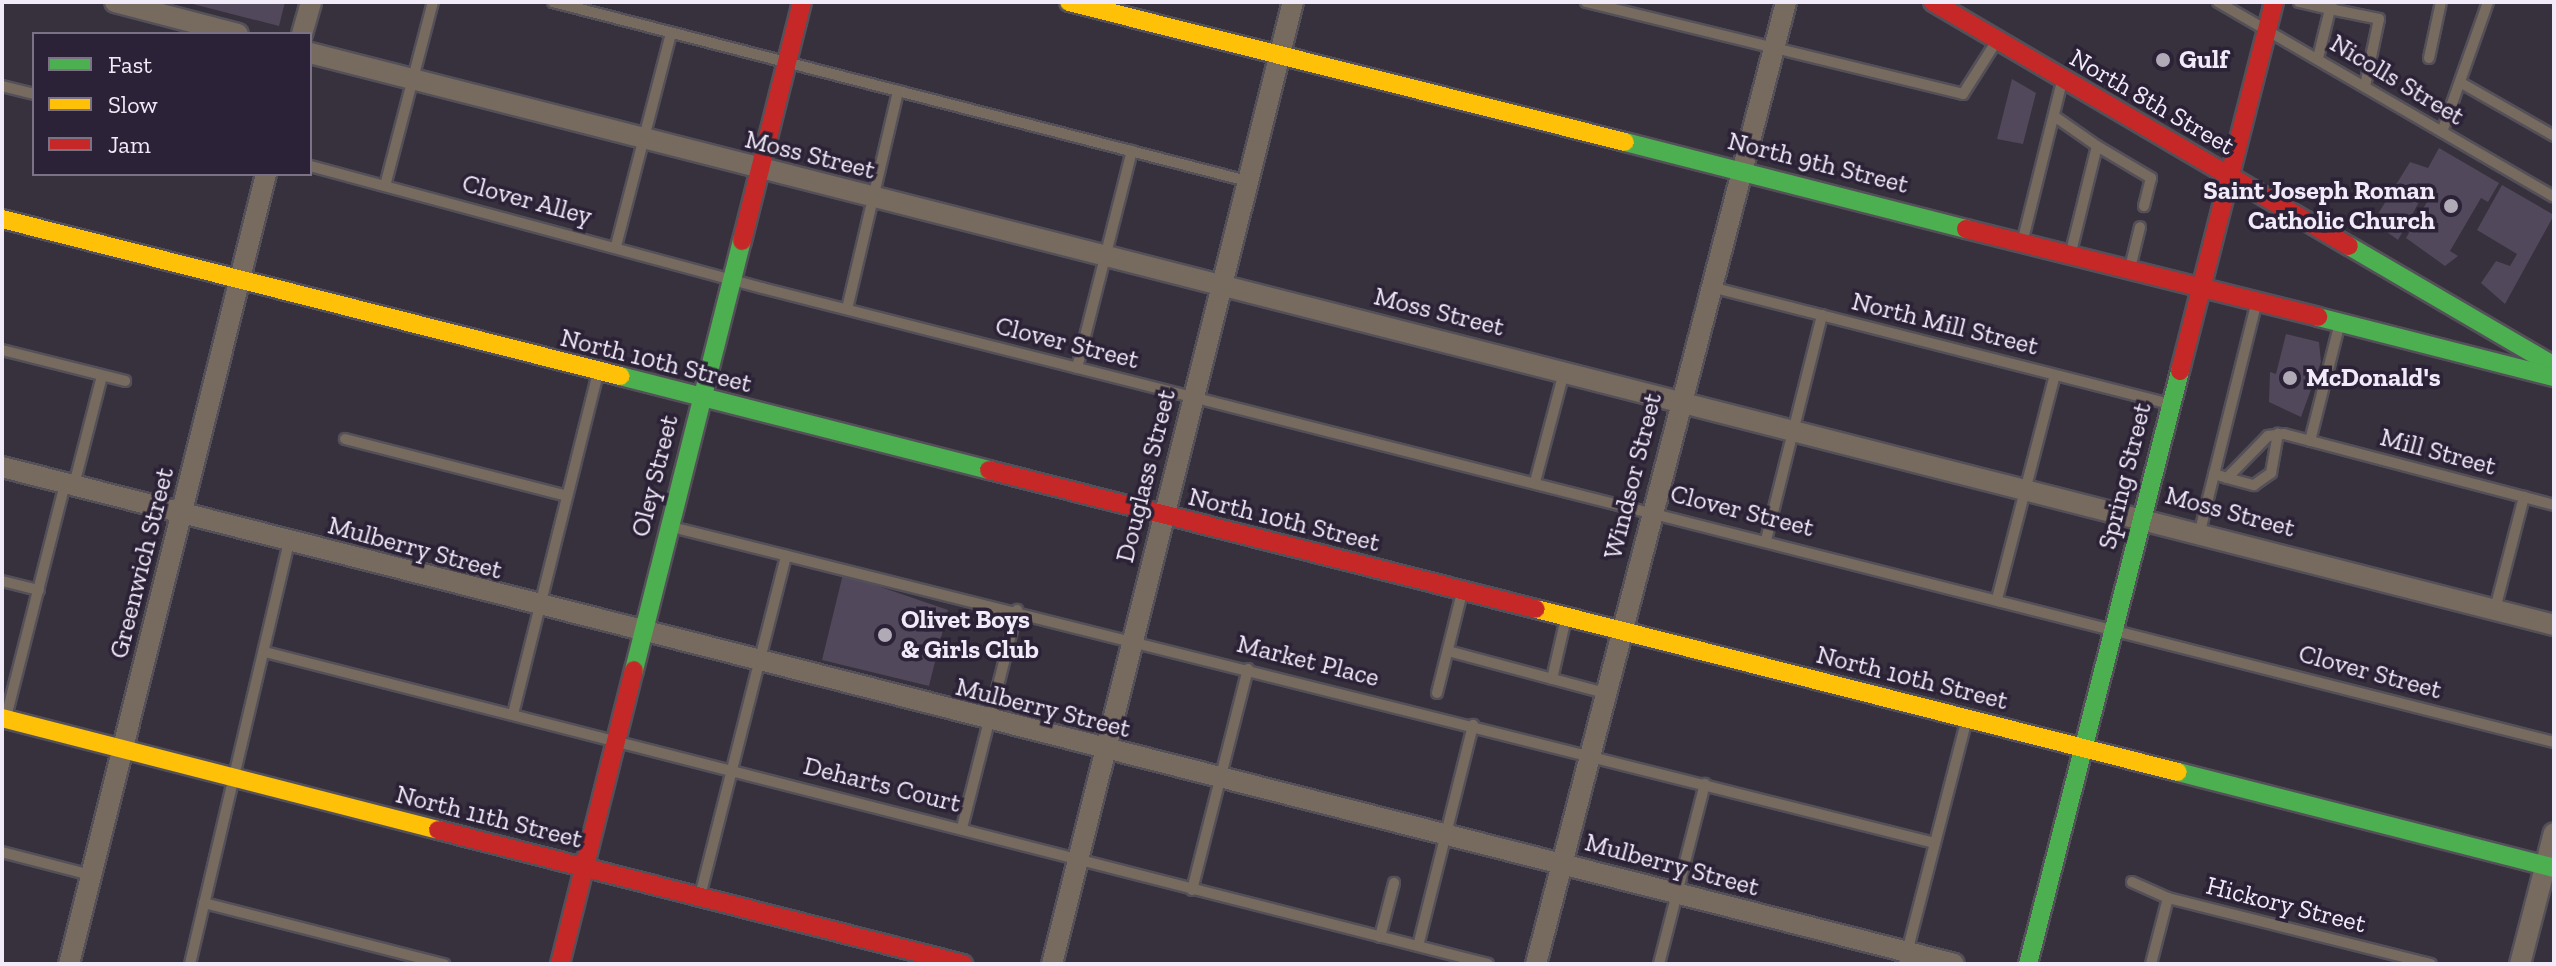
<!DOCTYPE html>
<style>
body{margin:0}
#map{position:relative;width:2556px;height:966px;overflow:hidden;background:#36313c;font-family:"Zilla Slab",serif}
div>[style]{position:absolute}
.building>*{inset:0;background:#51485b}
.roads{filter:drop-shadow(2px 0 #545059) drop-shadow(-2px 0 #545059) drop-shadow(0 2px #545059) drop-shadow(0 -2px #545059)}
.lane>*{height:10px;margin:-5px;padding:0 5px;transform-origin:5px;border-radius:5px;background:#776b5f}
.street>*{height:20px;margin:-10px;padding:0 10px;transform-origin:10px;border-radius:10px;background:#776b5f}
.fast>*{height:18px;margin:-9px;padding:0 9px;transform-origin:9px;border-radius:9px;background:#4caf50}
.slow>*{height:18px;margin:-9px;padding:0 9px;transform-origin:9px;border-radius:9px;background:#ffc107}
.jam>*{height:18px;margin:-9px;padding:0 9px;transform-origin:9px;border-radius:9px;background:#c62828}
.dots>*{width:22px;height:22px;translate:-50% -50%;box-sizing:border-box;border:4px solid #2c2237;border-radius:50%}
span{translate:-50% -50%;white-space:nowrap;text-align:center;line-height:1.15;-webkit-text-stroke:7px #2c2237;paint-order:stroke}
.poi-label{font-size:26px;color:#f1ebf9;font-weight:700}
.left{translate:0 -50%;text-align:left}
.right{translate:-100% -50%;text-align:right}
.street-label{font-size:26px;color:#f1ebf9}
.frame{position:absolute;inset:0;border:4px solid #f1ebf9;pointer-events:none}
.legend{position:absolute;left:32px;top:32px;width:280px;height:144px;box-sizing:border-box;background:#2c2237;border:2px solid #7b7285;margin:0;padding:10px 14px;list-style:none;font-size:24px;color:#f1ebf9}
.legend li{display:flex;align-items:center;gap:16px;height:40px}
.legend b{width:40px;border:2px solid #7b7285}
</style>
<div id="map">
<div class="building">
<i style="clip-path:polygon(185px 2px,285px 2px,279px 26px)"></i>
<i style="clip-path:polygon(2012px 79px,2036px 93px,2023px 144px,1997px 139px)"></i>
<i style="clip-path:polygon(2439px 148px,2499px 183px,2488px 202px,2481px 198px,2450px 251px,2458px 256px,2445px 266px,2406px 238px,2431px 195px,2429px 184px,2398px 240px,2373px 222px,2410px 162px,2428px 168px)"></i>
<i style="clip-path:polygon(2502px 185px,2554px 215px,2505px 304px,2481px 283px,2496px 261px,2510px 266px,2517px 254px,2477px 230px)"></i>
<i style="clip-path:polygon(2286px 334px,2319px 342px,2321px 362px,2301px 417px,2269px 402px,2270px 372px,2276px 374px)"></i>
<i style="clip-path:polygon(843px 574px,948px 610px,929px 686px,822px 660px)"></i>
</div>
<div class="roads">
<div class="lane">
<i style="left:553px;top:2px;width:717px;rotate:14.46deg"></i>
<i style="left:1586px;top:2px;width:388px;rotate:13.7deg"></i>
<i style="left:1963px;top:94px;width:62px;rotate:-57.6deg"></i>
<i style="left:2218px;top:2px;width:388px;rotate:30.1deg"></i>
<i style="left:2299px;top:2px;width:32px;rotate:13deg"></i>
<i style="left:2330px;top:9px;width:7px;rotate:-74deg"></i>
<i style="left:2318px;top:58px;width:50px;rotate:-76.2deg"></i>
<i style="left:2330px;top:9px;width:50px;rotate:11.5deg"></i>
<i style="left:2379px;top:19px;width:68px;rotate:101.8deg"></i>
<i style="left:2429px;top:58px;width:57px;rotate:-77.9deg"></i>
<i style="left:2463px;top:84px;width:105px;rotate:29.7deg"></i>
<i style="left:2px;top:86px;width:33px;rotate:14deg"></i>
<i style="left:2054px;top:116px;width:52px;rotate:34.9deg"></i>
<i style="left:2097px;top:146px;width:109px;rotate:103.8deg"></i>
<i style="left:2442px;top:132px;width:138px;rotate:-70.5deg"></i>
<i style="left:2097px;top:146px;width:63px;rotate:30.7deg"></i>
<i style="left:2151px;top:178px;width:29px;rotate:104deg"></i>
<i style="left:310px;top:166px;width:468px;rotate:15.1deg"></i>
<i style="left:762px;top:288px;width:1849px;rotate:14.22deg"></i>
<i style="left:385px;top:186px;width:190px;rotate:-75.4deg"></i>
<i style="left:2023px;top:239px;width:163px;rotate:-76.1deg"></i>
<i style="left:616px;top:246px;width:220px;rotate:-75.5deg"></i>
<i style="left:2130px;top:268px;width:42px;rotate:-76.3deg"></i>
<i style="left:1711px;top:287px;width:473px;rotate:14.3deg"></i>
<i style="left:847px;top:309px;width:224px;rotate:-76.8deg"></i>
<i style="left:2px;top:350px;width:127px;rotate:14.1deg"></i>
<i style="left:1077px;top:368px;width:224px;rotate:-75.8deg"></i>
<i style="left:345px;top:439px;width:229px;rotate:14.4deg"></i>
<i style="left:2310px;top:441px;width:119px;rotate:-75.8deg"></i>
<i style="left:2214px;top:474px;width:14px;rotate:17deg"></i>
<i style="left:2227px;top:478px;width:59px;rotate:-45.7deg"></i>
<i style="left:2268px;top:436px;width:16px;rotate:-7deg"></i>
<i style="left:2284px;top:434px;width:279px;rotate:14.7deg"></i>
<i style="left:2227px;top:478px;width:28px;rotate:15deg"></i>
<i style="left:2254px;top:485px;width:21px;rotate:-35deg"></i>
<i style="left:2271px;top:473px;width:40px;rotate:-80deg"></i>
<i style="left:1535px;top:482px;width:114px;rotate:-75.2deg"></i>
<i style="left:74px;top:485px;width:113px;rotate:-75.6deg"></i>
<i style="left:672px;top:527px;width:1302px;rotate:14.05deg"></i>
<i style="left:2200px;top:531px;width:234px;rotate:-76.1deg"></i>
<i style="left:1766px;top:540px;width:232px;rotate:-76deg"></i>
<i style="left:2px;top:581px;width:38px;rotate:14deg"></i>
<i style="left:1997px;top:599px;width:231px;rotate:-75.5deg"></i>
<i style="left:2495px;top:609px;width:116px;rotate:-75.5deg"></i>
<i style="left:1448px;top:651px;width:163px;rotate:15deg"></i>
<i style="left:265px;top:652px;width:1262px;rotate:14.31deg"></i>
<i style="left:1552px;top:679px;width:63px;rotate:-77.1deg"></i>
<i style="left:1437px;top:693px;width:103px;rotate:-76deg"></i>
<i style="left:513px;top:714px;width:351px;rotate:-76deg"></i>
<i style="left:6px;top:717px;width:241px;rotate:-75.8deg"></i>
<i style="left:962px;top:828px;width:225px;rotate:-75.8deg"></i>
<i style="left:2px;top:852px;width:92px;rotate:14.5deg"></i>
<i style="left:2132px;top:882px;width:39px;rotate:24deg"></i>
<i style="left:2168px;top:898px;width:271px;rotate:14.1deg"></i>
<i style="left:1192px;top:890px;width:228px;rotate:-75.8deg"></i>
<i style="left:700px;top:896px;width:351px;rotate:-75.8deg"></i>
<i style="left:204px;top:903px;width:248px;rotate:14.3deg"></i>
<i style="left:1380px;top:937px;width:56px;rotate:-75.5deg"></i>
<i style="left:1418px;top:946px;width:228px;rotate:-76deg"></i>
<i style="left:190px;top:964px;width:433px;rotate:-76.8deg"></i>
<i style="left:1659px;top:964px;width:186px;rotate:-75.7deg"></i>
<i style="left:1904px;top:964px;width:250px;rotate:-75.6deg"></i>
<i style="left:2151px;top:964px;width:68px;rotate:-75.6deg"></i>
</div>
<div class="street">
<i style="left:115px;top:2px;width:127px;rotate:14.6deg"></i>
<i style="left:302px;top:34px;width:33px;rotate:-74deg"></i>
<i style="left:310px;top:53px;width:2316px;rotate:14.3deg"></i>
<i style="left:2px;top:467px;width:2014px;rotate:14.28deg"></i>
<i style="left:69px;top:964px;width:814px;rotate:-76deg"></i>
<i style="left:1052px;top:964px;width:992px;rotate:-75.94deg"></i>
<i style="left:1536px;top:964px;width:994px;rotate:-75.43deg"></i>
<i style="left:2520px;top:964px;width:135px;rotate:-75.5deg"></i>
</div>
<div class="fast">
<i style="left:1625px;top:142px;width:352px;rotate:14.3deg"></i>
<i style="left:2349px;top:246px;width:238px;rotate:30.3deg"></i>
<i style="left:2318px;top:317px;width:244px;rotate:14.3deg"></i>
<i style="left:620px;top:376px;width:381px;rotate:14.3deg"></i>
<i style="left:634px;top:670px;width:442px;rotate:-75.9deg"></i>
<i style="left:2178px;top:772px;width:388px;rotate:14.3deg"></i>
<i style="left:2028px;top:964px;width:612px;rotate:-75.62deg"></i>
</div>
<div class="slow">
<i style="left:1069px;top:2px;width:573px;rotate:14.13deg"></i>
<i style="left:2px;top:219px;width:638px;rotate:14.25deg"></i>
<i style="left:1536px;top:609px;width:662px;rotate:14.25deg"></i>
<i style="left:2px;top:718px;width:450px;rotate:14.4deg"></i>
</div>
<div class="jam">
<i style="left:1933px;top:2px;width:482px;rotate:30.4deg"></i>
<i style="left:1966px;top:229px;width:363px;rotate:14deg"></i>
<i style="left:742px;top:241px;width:246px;rotate:-75.9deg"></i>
<i style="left:2180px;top:371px;width:381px;rotate:-75.7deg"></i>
<i style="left:989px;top:470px;width:564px;rotate:14.26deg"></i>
<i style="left:438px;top:830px;width:542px;rotate:14.32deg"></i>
<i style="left:560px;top:964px;width:303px;rotate:-75.9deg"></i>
</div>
</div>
<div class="dots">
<i style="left:2163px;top:60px;background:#b0aab7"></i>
<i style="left:2451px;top:206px;background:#b0aab7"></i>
<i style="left:2290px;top:378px;background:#b0aab7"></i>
<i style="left:885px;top:635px;background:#b0aab7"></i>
</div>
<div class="poi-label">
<span class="left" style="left:2179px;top:60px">Gulf</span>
<span class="right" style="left:2435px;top:206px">Saint Joseph Roman<br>Catholic Church</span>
<span class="left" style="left:2306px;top:378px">McDonald's</span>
<span class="left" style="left:901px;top:635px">Olivet Boys<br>&amp; Girls Club</span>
</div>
<div class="street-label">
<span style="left:2397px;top:80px;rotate:31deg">Nicolls Street</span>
<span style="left:2152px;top:102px;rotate:30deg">North 8th Street</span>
<span style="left:810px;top:155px;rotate:14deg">Moss Street</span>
<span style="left:1818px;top:163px;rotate:14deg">North 9th Street</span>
<span style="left:527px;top:200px;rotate:15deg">Clover Alley</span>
<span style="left:1439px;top:312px;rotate:14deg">Moss Street</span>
<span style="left:1945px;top:324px;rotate:14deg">North Mill Street</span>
<span style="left:1067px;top:343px;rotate:14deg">Clover Street</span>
<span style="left:656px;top:361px;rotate:14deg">North 10th Street</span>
<span style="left:2438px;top:452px;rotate:15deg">Mill Street</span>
<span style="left:655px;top:476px;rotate:-76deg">Oley Street</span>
<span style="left:1146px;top:476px;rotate:-76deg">Douglass Street</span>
<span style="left:1633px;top:476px;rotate:-76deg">Windsor Street</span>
<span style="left:2125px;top:476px;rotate:-76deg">Spring Street</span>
<span style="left:1742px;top:511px;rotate:14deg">Clover Street</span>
<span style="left:2230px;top:512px;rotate:15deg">Moss Street</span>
<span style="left:1284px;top:520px;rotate:14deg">North 10th Street</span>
<span style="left:415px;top:548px;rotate:15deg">Mulberry Street</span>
<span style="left:142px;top:563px;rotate:-76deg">Greenwich Street</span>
<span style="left:1308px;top:661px;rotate:14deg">Market Place</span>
<span style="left:2370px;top:672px;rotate:15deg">Clover Street</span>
<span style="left:1912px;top:678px;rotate:14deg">North 10th Street</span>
<span style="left:1043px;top:708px;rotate:14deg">Mulberry Street</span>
<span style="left:882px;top:785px;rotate:14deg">Deharts Court</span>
<span style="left:489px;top:817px;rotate:14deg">North 11th Street</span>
<span style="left:1672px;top:865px;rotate:15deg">Mulberry Street</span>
<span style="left:2286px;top:905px;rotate:14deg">Hickory Street</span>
</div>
<div class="frame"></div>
<ul class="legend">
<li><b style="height:10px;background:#4caf50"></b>Fast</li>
<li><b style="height:10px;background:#ffc107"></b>Slow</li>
<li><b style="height:10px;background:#c62828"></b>Jam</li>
</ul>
</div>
